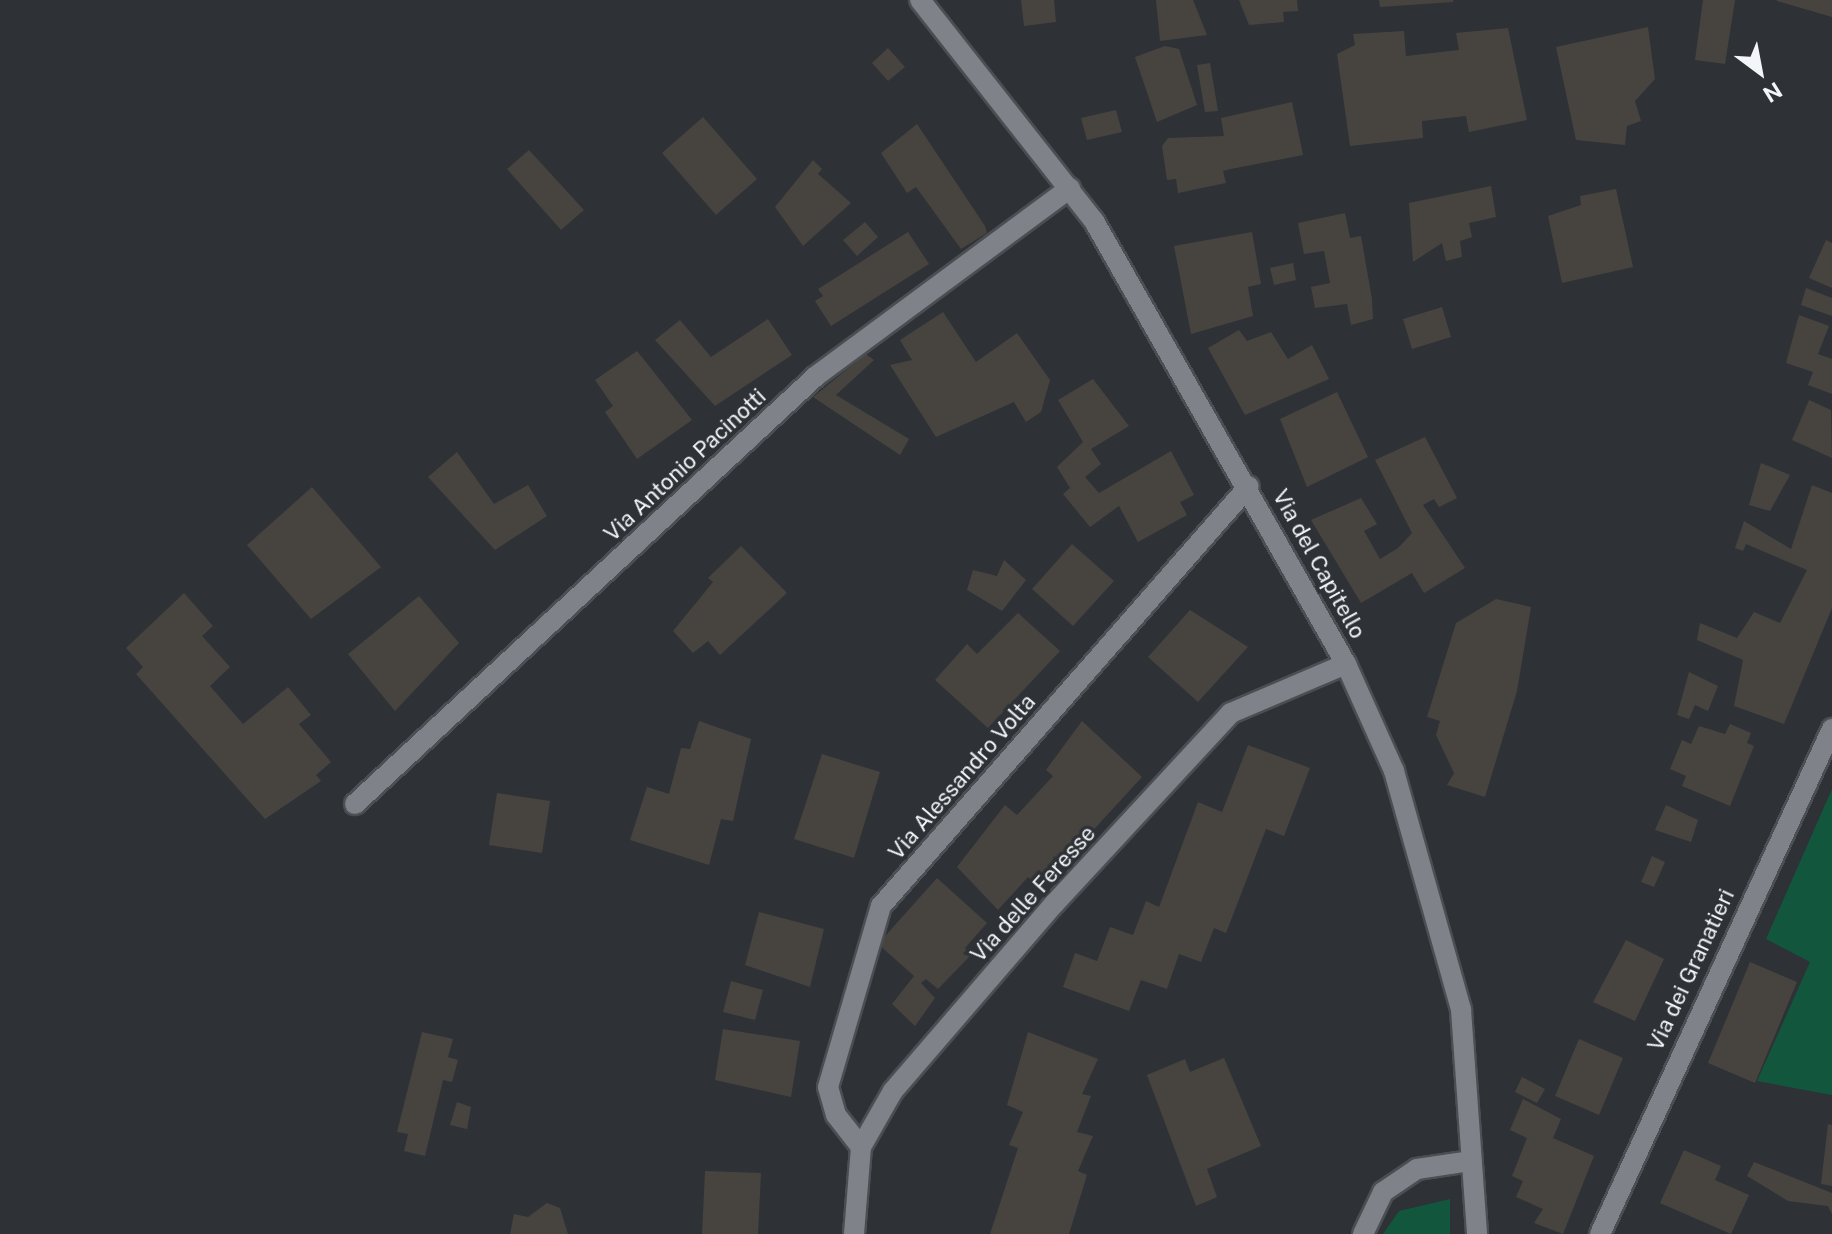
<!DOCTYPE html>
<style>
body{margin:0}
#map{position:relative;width:1832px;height:1234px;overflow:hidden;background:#2e3136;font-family:"Public Sans",sans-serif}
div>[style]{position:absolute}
.green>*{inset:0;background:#12573d}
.building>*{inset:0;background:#47443f}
.roads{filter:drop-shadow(2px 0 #4b4e52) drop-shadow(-2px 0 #4b4e52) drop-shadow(0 2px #4b4e52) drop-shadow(0 -2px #4b4e52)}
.lane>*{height:20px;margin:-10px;padding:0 10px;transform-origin:10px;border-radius:10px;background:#7f8288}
.street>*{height:20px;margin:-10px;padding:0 10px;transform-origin:10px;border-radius:10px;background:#7f8288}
span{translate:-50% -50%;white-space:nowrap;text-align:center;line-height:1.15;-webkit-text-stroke:7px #2e3136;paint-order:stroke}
.street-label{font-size:22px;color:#f3f5f8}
.north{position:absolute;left:1720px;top:32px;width:80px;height:80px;-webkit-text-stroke:6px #2e3136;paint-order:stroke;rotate:148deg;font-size:22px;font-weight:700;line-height:32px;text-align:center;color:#f3f5f8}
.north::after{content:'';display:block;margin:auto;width:28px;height:36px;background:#f3f5f8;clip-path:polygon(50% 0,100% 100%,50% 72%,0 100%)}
</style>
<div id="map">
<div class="green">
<i style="clip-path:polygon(1832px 789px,1832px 1095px,1757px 1081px,1810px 962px,1766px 939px)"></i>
<i style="clip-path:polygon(1450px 1199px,1450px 1234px,1383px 1234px,1399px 1211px)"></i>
</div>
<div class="building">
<i style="clip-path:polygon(1021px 0,1054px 0,1056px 22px,1024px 26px)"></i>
<i style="clip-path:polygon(1156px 0,1193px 0,1207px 35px,1160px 41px)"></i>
<i style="clip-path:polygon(1239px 0,1297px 0,1298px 11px,1283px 12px,1284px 22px,1249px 25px)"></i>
<i style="clip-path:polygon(1379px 0,1453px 0,1453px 2px,1380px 7px)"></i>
<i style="clip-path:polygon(1703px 0,1735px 0,1725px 64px,1695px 60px)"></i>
<i style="clip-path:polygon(1832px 0,1832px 17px,1777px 1px,1777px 0)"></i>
<i style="clip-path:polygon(1648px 27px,1655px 79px,1635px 101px,1641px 121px,1627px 126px,1625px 145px,1576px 140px,1556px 47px)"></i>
<i style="clip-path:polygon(1508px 28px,1527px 120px,1469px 132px,1466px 116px,1422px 121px,1423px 138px,1350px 146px,1337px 54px,1355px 45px,1353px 34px,1404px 31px,1406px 56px,1459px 50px,1456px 33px)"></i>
<i style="clip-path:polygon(1165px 46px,1179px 49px,1197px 105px,1157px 122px,1135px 57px)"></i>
<i style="clip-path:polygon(888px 48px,905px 67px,888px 81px,872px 63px)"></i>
<i style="clip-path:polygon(1210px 63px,1218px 111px,1205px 112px,1197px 65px)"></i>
<i style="clip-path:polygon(1292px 102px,1303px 155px,1231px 169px,1223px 171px,1226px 183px,1178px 193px,1176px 179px,1167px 180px,1162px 146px,1168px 138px,1224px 136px,1221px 118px)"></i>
<i style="clip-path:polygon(1116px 110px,1122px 132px,1087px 140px,1081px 118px)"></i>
<i style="clip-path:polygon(703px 117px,757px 179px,716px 215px,662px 153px)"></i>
<i style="clip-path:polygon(917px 124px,985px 226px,987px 233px,961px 249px,916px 187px,907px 193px,881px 153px)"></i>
<i style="clip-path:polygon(529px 150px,584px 210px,561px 230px,507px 169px)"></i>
<i style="clip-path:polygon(813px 160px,822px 169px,818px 174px,851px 203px,803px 246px,775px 207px)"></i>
<i style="clip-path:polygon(1491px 186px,1496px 217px,1469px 223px,1472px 237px,1460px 241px,1462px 257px,1446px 261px,1442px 243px,1413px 262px,1409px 203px)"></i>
<i style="clip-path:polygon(1616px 189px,1633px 267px,1562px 283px,1548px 216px,1581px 205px,1580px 196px)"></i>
<i style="clip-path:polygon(1345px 213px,1350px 238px,1361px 236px,1372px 299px,1373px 319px,1351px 325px,1347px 304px,1315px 308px,1311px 287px,1330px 283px,1324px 251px,1304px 254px,1298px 223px)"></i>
<i style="clip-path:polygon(865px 222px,878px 237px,857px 256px,843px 240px)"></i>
<i style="clip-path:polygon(908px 232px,929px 264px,831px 326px,815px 301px,823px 296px,818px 289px)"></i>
<i style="clip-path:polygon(1252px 232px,1261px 284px,1248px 287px,1253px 316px,1191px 334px,1174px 246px)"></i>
<i style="clip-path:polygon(1826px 240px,1832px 243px,1832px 288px,1809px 278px)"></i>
<i style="clip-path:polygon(1293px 263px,1296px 280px,1274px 285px,1270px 268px)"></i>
<i style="clip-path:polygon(1806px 288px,1832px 298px,1832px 316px,1801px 305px)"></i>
<i style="clip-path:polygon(1442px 307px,1451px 337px,1412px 349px,1403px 319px)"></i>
<i style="clip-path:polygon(943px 312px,976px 362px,1017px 333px,1050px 380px,1041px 412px,1026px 422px,1014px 402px,936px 437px,890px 365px,912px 360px,900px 340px)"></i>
<i style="clip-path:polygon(1799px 315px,1829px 326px,1818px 354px,1832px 359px,1832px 394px,1808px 385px,1813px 372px,1786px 363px)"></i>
<i style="clip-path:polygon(768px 319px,792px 355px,715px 406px,655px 340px,680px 320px,711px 357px)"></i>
<i style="clip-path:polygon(1239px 330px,1247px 341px,1271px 332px,1288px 359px,1312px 345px,1329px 379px,1245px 415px,1208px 348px)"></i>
<i style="clip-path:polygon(637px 351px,692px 420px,637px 459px,605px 412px,613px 406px,595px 380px)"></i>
<i style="clip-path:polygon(866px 354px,874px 360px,836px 395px,909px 439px,900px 455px,813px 397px)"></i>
<i style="clip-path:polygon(1093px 379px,1129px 426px,1091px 449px,1101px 464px,1085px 477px,1099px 493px,1171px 451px,1194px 495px,1180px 502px,1187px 515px,1138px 542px,1119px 506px,1090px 527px,1063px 494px,1070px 488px,1057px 467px,1083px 442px,1058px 400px)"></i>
<i style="clip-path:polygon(1337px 392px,1368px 457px,1307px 487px,1280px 419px)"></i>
<i style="clip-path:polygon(1809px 400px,1831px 410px,1832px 466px,1832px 458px,1792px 440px)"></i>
<i style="clip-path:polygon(1425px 437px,1457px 498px,1439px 507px,1434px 499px,1423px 505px,1465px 568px,1424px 593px,1412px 573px,1361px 603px,1311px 520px,1361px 498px,1377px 524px,1364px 531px,1380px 559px,1398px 548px,1412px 533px,1375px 460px)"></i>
<i style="clip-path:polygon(457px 452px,494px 504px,528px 485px,547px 516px,495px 550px,428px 477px)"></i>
<i style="clip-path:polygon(1761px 463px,1790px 475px,1770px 511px,1749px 505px)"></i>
<i style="clip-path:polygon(1812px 485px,1832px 493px,1832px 608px,1784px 724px,1734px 706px,1743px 660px,1697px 640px,1700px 623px,1737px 638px,1754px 612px,1780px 623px,1807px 570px,1746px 544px,1743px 551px,1735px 548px,1744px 521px,1791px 549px)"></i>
<i style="clip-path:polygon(312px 487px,381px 567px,311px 619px,247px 545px)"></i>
<i style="clip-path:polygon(1072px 544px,1114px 581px,1073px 626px,1032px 589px)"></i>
<i style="clip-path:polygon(741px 546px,787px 593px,720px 655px,708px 641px,693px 653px,673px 631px,713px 582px,708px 578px)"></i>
<i style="clip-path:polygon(1004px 560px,1026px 580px,1002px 611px,967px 590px,973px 570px,997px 576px)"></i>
<i style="clip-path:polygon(184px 593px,213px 626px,202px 636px,230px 667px,210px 686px,243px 724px,288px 687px,311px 715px,299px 724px,331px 762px,316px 775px,321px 781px,265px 819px,136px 674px,143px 667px,126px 648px)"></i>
<i style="clip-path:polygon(419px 596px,459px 643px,395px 711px,348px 654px)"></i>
<i style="clip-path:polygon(1496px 599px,1531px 607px,1517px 691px,1485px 797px,1447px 785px,1454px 773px,1436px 735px,1440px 721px,1427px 717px,1456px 623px)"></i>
<i style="clip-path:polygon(1190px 610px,1248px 647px,1198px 702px,1148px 657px)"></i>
<i style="clip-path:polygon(1018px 613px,1060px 651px,988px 728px,935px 680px,967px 644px,977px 654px)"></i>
<i style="clip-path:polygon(1689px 672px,1718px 686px,1708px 711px,1695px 705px,1689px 719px,1677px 715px)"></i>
<i style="clip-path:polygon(699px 721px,751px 739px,733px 821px,721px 819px,709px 865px,630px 840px,647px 787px,669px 794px,681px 748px,690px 749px)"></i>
<i style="clip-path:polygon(1082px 721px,1142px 777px,1040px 888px,1028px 877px,998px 910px,957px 867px,1005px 805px,1017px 815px,1053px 776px,1046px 770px)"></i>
<i style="clip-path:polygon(1730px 724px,1751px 733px,1747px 743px,1754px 746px,1730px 806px,1682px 786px,1686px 776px,1670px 769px,1682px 740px,1691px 744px,1699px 726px,1725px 734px)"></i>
<i style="clip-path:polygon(1248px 745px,1310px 768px,1284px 836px,1266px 829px,1226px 933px,1214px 928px,1201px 962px,1179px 954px,1167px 989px,1141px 980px,1129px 1011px,1063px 987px,1075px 953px,1097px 961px,1110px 927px,1133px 935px,1146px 901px,1159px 907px,1198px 802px,1222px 812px)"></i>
<i style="clip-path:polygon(822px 754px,880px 772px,854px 858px,794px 839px)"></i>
<i style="clip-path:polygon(497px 793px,550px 801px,542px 853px,489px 845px)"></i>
<i style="clip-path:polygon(1666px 805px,1698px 820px,1691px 842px,1655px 830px)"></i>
<i style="clip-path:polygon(1652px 856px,1665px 862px,1654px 887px,1641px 882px)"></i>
<i style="clip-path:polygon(937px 878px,987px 923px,965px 948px,971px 955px,938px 989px,926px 979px,921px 983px,935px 998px,915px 1026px,892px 1004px,914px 976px,878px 944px)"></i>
<i style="clip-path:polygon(759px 912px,824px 929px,810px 987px,745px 965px)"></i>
<i style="clip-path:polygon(1626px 940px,1664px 959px,1635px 1021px,1593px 1002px)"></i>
<i style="clip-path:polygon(1750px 962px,1797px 982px,1755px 1083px,1708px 1063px)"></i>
<i style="clip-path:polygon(731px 981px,763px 990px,755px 1020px,723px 1012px)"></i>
<i style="clip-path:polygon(723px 1029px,800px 1041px,791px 1097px,715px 1080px)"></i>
<i style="clip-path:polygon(422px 1032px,453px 1039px,448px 1057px,458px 1060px,452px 1082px,443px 1080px,425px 1156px,404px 1151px,408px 1134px,397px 1132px)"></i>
<i style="clip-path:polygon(1028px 1032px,1098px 1059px,1082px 1094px,1091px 1096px,1077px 1132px,1093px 1136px,1078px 1171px,1087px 1175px,1069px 1234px,990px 1234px,1018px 1148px,1009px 1145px,1023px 1112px,1007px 1105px)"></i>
<i style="clip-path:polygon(1579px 1039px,1623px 1058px,1599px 1115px,1555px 1096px)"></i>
<i style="clip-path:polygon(1224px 1058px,1261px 1146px,1207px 1169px,1217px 1197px,1196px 1206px,1147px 1075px,1185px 1059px,1190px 1072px)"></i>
<i style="clip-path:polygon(1522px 1077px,1545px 1089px,1537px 1103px,1515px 1092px)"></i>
<i style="clip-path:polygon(1523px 1099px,1561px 1119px,1553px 1138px,1594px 1156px,1563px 1234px,1534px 1223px,1543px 1209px,1516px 1197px,1523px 1181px,1512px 1176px,1527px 1138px,1510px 1130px)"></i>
<i style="clip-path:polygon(457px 1102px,471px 1107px,467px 1129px,450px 1125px)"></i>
<i style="clip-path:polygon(1828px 1124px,1832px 1125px,1832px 1186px,1821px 1184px)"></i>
<i style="clip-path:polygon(1684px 1150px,1721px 1166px,1715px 1180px,1749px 1195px,1731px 1234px,1660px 1203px)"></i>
<i style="clip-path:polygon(1754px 1162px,1832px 1193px,1832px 1214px,1828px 1206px,1788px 1201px,1747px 1176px)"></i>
<i style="clip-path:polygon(705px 1171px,761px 1173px,758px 1234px,702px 1234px)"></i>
<i style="clip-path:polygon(547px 1203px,560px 1208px,568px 1234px,510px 1234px,514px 1214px,528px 1217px)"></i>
</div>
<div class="roads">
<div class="lane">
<i style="left:1600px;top:1234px;width:556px;rotate:-65.33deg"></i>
</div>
<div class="street">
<i style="left:920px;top:0;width:281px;rotate:51.8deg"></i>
<i style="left:1094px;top:221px;width:510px;rotate:60.37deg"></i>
<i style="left:1346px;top:664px;width:117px;rotate:65.8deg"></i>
<i style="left:1394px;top:771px;width:248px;rotate:74.3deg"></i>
<i style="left:1461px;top:1010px;width:225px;rotate:85.9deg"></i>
<i style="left:355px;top:804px;width:629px;rotate:-42.87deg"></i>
<i style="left:816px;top:376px;width:316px;rotate:-36.5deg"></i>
<i style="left:861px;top:1147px;width:41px;rotate:-128deg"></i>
<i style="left:836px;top:1115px;width:29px;rotate:-106deg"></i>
<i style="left:828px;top:1087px;width:189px;rotate:-73.7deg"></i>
<i style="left:881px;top:906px;width:558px;rotate:-48.78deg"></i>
<i style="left:854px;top:1234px;width:87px;rotate:-85.4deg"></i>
<i style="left:861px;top:1147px;width:64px;rotate:-60.3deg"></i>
<i style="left:893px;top:1091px;width:247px;rotate:-49.3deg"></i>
<i style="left:1054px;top:904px;width:260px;rotate:-47.2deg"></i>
<i style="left:1231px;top:713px;width:125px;rotate:-23.1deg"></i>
<i style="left:1363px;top:1234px;width:47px;rotate:-64.5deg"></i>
<i style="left:1383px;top:1192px;width:41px;rotate:-34.1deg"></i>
<i style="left:1417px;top:1169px;width:55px;rotate:-8.4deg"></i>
</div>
</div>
<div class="street-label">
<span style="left:685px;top:465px;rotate:-43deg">Via Antonio Pacinotti</span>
<span style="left:1319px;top:564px;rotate:61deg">Via del Capitello</span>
<span style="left:962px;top:777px;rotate:-49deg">Via Alessandro Volta</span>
<span style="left:1033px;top:894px;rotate:-48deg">Via delle Feresse</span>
<span style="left:1691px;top:970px;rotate:-65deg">Via dei Granatieri</span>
</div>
<div class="north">N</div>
</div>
